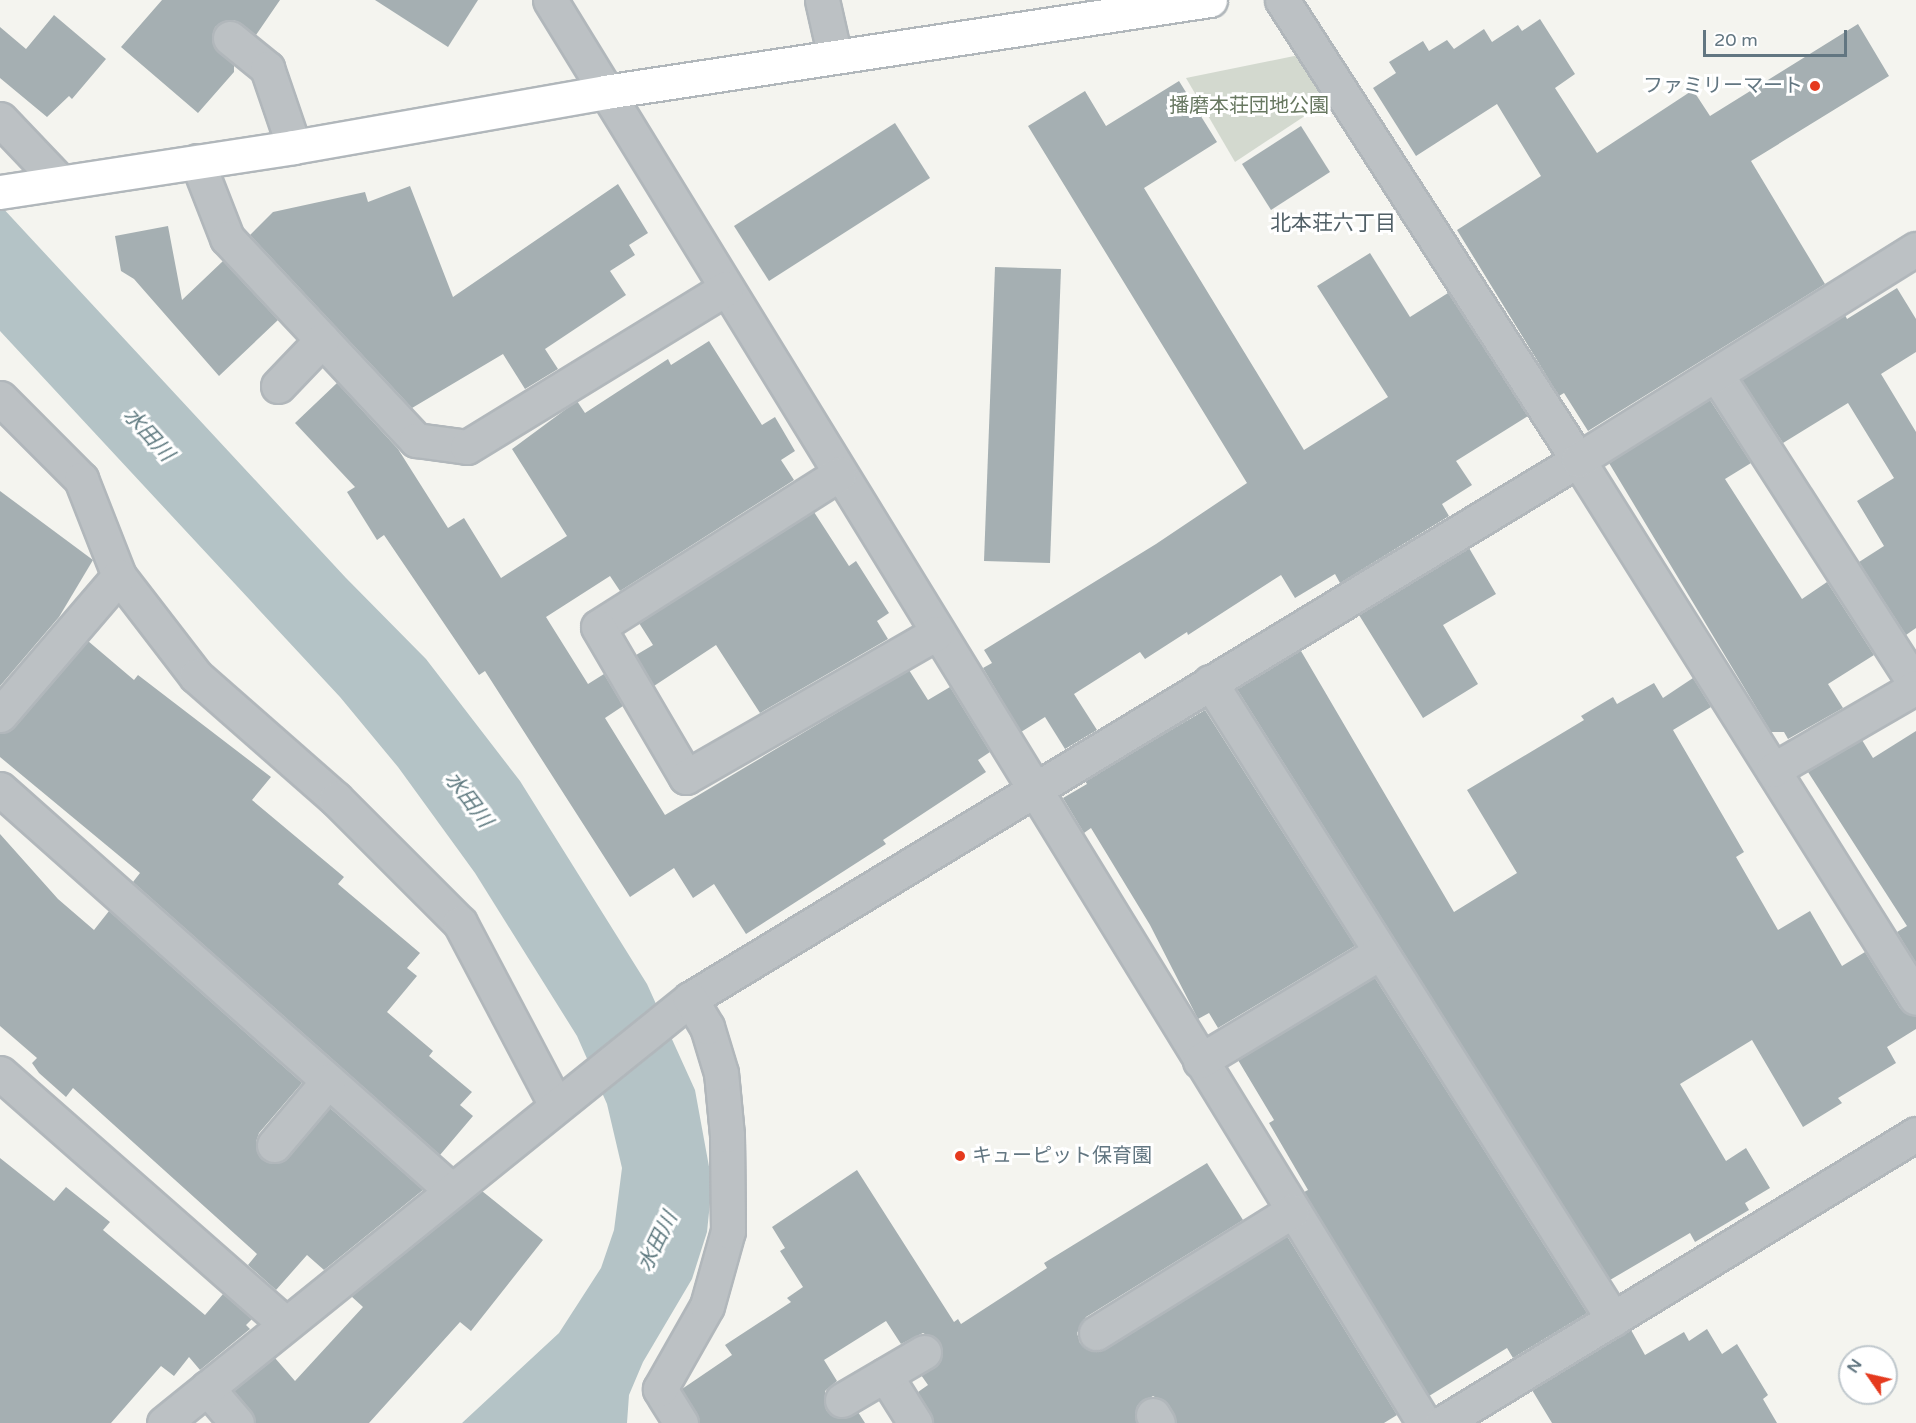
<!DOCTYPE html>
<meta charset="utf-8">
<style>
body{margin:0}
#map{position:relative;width:1916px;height:1423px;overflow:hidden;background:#f4f4ef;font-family:"Varela Round","Noto Sans JP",sans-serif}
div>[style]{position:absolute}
.green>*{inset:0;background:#d3d9cf}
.water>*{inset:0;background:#b4c3c6}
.building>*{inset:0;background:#a5afb2}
.roads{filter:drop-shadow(2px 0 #b1b7bb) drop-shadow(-2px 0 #b1b7bb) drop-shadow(0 2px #b1b7bb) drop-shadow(0 -2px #b1b7bb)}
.street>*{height:33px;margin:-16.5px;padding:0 16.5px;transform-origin:16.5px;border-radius:16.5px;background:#bcc1c4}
.secondary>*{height:33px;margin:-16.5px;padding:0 16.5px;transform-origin:16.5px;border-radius:16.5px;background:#fff}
.dots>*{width:16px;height:16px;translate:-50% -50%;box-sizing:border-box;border:3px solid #fff;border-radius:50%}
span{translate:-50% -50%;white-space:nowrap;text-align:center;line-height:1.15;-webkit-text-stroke:6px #fff;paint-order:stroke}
.poi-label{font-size:20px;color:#627681}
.right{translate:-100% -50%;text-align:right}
.left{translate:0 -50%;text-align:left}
.park-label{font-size:20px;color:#687861}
.neighbourhood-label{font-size:21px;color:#505f66}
.water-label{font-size:21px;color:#5e797f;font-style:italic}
.north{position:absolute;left:1838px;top:1345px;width:60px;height:60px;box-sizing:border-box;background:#fff;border:2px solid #c0c8cd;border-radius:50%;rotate:304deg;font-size:16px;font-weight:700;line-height:24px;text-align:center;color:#627681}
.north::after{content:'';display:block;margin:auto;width:21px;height:27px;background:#e53a1e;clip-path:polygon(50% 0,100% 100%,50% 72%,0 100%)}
.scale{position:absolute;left:1703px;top:30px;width:144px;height:27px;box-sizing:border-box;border:3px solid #627681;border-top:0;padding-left:8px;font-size:18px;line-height:21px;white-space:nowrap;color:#627681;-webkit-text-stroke:4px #fff;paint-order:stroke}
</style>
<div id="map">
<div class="green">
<i style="clip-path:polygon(1299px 55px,1326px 102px,1235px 162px,1186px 78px)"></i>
</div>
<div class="water">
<i style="clip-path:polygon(0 205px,346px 578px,426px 659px,520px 781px,647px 984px,695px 1090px,712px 1183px,707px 1232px,692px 1279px,643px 1362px,629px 1395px,627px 1423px,462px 1423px,559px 1333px,601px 1268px,614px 1230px,622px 1168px,607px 1104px,577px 1036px,475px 873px,398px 767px,340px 697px,0 331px)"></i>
</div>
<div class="building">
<i style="clip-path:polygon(162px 0,280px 0,256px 35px,234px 20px,215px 27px,213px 45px,234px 65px,234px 72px,198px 113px,121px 47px)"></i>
<i style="clip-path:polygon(375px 0,478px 0,448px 47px)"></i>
<i style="clip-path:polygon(54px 15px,106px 59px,72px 99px,69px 96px,47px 117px,0 78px,0 27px,26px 49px)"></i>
<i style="clip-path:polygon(1540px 19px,1575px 74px,1555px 88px,1597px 153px,1693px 90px,1710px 116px,1858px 24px,1889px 76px,1751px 161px,1825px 284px,1588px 431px,1564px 393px,1559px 396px,1457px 230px,1541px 176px,1497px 104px,1416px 156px,1373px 88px,1396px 73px,1389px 62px,1423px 41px,1429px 51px,1447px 40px,1454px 49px,1484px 29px,1492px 42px,1518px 25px,1522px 31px)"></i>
<i style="clip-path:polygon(1179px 81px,1217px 142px,1144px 188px,1304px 450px,1388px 397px,1317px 286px,1370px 253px,1410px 317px,1448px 293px,1528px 416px,1456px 461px,1472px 485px,1442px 504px,1449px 516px,1340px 583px,1335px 574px,1295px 598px,1281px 575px,1188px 635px,1187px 632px,1145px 659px,1140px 652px,1074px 694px,1097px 730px,1065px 749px,1045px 717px,1021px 732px,983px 668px,992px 663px,984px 650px,1156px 544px,1247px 483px,1028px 126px,1085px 91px,1106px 126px)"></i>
<i style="clip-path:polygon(895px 123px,930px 178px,769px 281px,734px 226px)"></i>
<i style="clip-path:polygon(1301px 126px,1330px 172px,1271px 210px,1242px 164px)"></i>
<i style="clip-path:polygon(618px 184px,648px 233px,629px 245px,635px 255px,610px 271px,626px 295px,545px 349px,558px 369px,525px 389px,503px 354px,412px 408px,250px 235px,273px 212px,365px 192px,368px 202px,410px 186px,453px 297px)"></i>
<i style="clip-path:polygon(168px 226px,182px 300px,223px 261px,278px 320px,219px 376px,134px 279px,121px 271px,115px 236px)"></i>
<i style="clip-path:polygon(995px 267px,1061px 269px,1050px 563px,984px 561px)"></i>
<i style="clip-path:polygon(1897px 288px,1916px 319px,1916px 352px,1881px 374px,1916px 432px,1916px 628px,1906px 635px,1859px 562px,1884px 546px,1857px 501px,1894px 478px,1848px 403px,1783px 443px,1742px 380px,1845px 315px,1847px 319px)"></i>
<i style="clip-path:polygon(709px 341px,762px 425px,775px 417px,795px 451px,781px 460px,794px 480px,620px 591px,610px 576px,546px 617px,588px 684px,604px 674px,623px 706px,605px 718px,665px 815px,909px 670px,928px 700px,950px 687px,990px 752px,978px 760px,986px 772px,883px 840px,886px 844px,746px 934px,714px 884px,693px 898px,674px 868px,630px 897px,485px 671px,479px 675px,384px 535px,377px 540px,347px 492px,355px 487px,295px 423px,337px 383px,398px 449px,448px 528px,464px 518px,501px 578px,567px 536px,512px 449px,577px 401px,585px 413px,668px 359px,671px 365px)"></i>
<i style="clip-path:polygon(1710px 400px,1751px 463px,1725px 479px,1802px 599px,1827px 582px,1874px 655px,1828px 684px,1843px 708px,1788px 739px,1784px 732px,1771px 732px,1609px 463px)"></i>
<i style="clip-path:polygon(0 491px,93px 560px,59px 617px,0 686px)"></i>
<i style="clip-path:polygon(814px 512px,849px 566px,856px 561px,889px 613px,877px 621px,888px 639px,760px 713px,716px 645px,654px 686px,636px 655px,653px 645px,639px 623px)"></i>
<i style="clip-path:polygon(1469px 548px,1496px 594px,1443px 625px,1478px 684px,1423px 718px,1359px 615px)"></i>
<i style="clip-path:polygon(88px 641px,134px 680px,138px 675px,271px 777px,252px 800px,344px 877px,338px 884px,420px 953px,407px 968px,417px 976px,387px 1012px,433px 1051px,429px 1056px,472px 1092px,460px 1105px,473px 1116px,440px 1155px,133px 882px,140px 873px,0 757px,0 733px,14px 727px)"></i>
<i style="clip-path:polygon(1301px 651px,1454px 912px,1517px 873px,1467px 790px,1584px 720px,1581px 716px,1613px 697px,1617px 704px,1654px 683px,1663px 698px,1693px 678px,1711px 707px,1673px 730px,1744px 852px,1736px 857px,1778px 930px,1810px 911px,1842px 966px,1865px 952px,1900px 1008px,1916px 1017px,1916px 1029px,1887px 1047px,1896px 1063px,1838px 1098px,1842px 1103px,1803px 1127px,1752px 1040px,1680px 1084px,1726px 1161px,1746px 1148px,1770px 1188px,1745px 1203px,1749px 1210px,1695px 1242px,1690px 1233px,1610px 1280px,1237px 689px)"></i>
<i style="clip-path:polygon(1205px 710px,1355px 946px,1218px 1028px,1209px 1013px,1198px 1019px,1150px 925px,1091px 828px,1084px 833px,1063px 798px,1087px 784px,1085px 781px)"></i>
<i style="clip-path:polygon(1916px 731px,1916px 963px,1897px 932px,1907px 926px,1808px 772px,1862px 740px,1873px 758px)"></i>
<i style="clip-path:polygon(0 834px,58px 899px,94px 930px,109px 911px,302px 1083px,259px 1133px,256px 1142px,262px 1159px,271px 1163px,288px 1157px,330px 1108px,423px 1190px,324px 1270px,307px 1255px,276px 1290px,248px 1265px,257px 1254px,73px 1088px,66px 1097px,39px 1073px,32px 1063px,37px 1058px,0 1026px)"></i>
<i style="clip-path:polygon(1375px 978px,1587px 1313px,1513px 1358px,1507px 1348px,1429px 1396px,1304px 1192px,1308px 1190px,1269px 1123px,1274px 1120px,1238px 1060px)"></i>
<i style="clip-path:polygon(0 1158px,54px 1201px,66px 1187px,110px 1222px,103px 1230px,205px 1315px,223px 1294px,252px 1319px,246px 1325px,250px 1329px,200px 1370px,189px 1357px,174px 1376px,161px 1366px,111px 1423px,0 1423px)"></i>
<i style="clip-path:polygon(1207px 1163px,1243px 1220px,1086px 1317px,1077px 1333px,1080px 1343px,1096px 1352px,1106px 1349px,1287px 1236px,1397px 1415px,1384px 1423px,1177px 1423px,1169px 1405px,1153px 1396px,1137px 1406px,1136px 1423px,934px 1423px,918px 1392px,928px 1385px,921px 1375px,941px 1361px,940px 1343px,923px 1333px,901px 1344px,886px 1321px,824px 1360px,837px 1381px,825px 1391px,826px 1410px,842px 1419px,858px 1412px,865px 1423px,700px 1423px,682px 1389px,732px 1355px,725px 1345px,791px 1302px,787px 1298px,803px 1287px,780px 1251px,785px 1248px,772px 1227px,857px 1170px,954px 1322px,958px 1319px,961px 1324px,1047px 1268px,1044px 1263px)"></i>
<i style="clip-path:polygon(482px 1191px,543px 1240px,471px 1331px,460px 1322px,369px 1423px,255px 1423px,251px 1411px,234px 1391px,275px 1358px,295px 1381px,363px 1307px,351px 1296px)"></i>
<i style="clip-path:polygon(1707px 1329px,1722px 1354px,1737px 1344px,1768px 1395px,1763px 1399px,1777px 1423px,1552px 1423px,1532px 1390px,1631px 1330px,1645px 1355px,1684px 1332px,1689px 1341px)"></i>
</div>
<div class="roads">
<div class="street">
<i style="left:550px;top:0;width:1670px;rotate:58.44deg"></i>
<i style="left:822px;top:0;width:58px;rotate:77.2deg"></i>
<i style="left:1282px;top:0;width:547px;rotate:57.24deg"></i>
<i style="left:1578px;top:460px;width:635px;rotate:57.86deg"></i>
<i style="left:230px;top:38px;width:48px;rotate:39deg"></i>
<i style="left:267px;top:68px;width:83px;rotate:71.1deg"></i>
<i style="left:0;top:119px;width:87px;rotate:46.4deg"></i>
<i style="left:197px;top:161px;width:83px;rotate:68.7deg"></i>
<i style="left:227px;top:238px;width:277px;rotate:46.9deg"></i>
<i style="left:416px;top:440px;width:51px;rotate:7.8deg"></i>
<i style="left:467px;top:447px;width:304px;rotate:-31.5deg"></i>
<i style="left:1716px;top:374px;width:371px;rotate:57.3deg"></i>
<i style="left:278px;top:386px;width:64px;rotate:-46.3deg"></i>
<i style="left:0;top:398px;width:115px;rotate:45deg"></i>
<i style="left:81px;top:479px;width:104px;rotate:68.6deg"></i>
<i style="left:119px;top:576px;width:126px;rotate:52.4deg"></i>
<i style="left:196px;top:676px;width:186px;rotate:41.3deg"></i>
<i style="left:336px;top:799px;width:175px;rotate:45deg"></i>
<i style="left:460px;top:923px;width:204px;rotate:62.2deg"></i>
<i style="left:839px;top:474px;width:285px;rotate:147.6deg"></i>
<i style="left:598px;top:627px;width:174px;rotate:59.6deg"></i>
<i style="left:686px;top:777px;width:289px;rotate:-29.9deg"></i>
<i style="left:1210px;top:682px;width:754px;rotate:57.68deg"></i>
<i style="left:0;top:715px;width:183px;rotate:-49.4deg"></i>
<i style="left:1773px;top:770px;width:165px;rotate:-30.1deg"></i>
<i style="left:0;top:789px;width:602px;rotate:41.63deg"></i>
<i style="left:1200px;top:1061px;width:211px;rotate:-31.1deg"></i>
<i style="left:0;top:1073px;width:379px;rotate:41.3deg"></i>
<i style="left:274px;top:1145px;width:84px;rotate:-49.8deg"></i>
<i style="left:1096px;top:1333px;width:231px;rotate:-31.9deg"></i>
<i style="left:885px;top:1375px;width:57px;rotate:58deg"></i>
<i style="left:207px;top:1388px;width:46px;rotate:49.4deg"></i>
<i style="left:842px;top:1400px;width:95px;rotate:-30.3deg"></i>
<i style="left:1153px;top:1415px;width:9px;rotate:58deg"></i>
<i style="left:164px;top:1423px;width:676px;rotate:-38.87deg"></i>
<i style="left:690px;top:999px;width:1039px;rotate:-31.26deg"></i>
<i style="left:1578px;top:460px;width:398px;rotate:-32deg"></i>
<i style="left:681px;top:1423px;width:40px;rotate:-122deg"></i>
<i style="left:660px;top:1389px;width:95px;rotate:-60.5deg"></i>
<i style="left:707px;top:1306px;width:78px;rotate:-74.4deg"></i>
<i style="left:728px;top:1231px;width:96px;rotate:-90.6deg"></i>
<i style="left:727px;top:1135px;width:62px;rotate:-95.5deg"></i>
<i style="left:721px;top:1073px;width:48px;rotate:-106.9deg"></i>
<i style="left:707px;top:1027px;width:33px;rotate:-121deg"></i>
<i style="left:1442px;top:1423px;width:555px;rotate:-31.37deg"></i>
</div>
<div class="secondary">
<i style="left:0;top:192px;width:297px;rotate:-8.7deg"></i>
<i style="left:294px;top:147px;width:316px;rotate:-10deg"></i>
<i style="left:605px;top:92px;width:612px;rotate:-8.65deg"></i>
</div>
</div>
<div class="dots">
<i style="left:1815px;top:86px;background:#e53a1e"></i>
<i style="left:960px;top:1156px;background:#e53a1e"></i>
</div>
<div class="poi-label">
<span class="right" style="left:1803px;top:86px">ファミリーマート</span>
<span class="left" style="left:972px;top:1156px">キューピット保育園</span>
</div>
<div class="park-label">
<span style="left:1249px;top:106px">播磨本荘団地公園</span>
</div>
<div class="neighbourhood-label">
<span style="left:1333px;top:224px">北本荘六丁目</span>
</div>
<div class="water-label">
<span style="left:148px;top:435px;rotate:48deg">水田川</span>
<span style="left:468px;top:800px;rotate:53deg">水田川</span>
<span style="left:658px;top:1242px;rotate:-64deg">水田川</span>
</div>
<div class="north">N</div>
<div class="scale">20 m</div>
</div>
